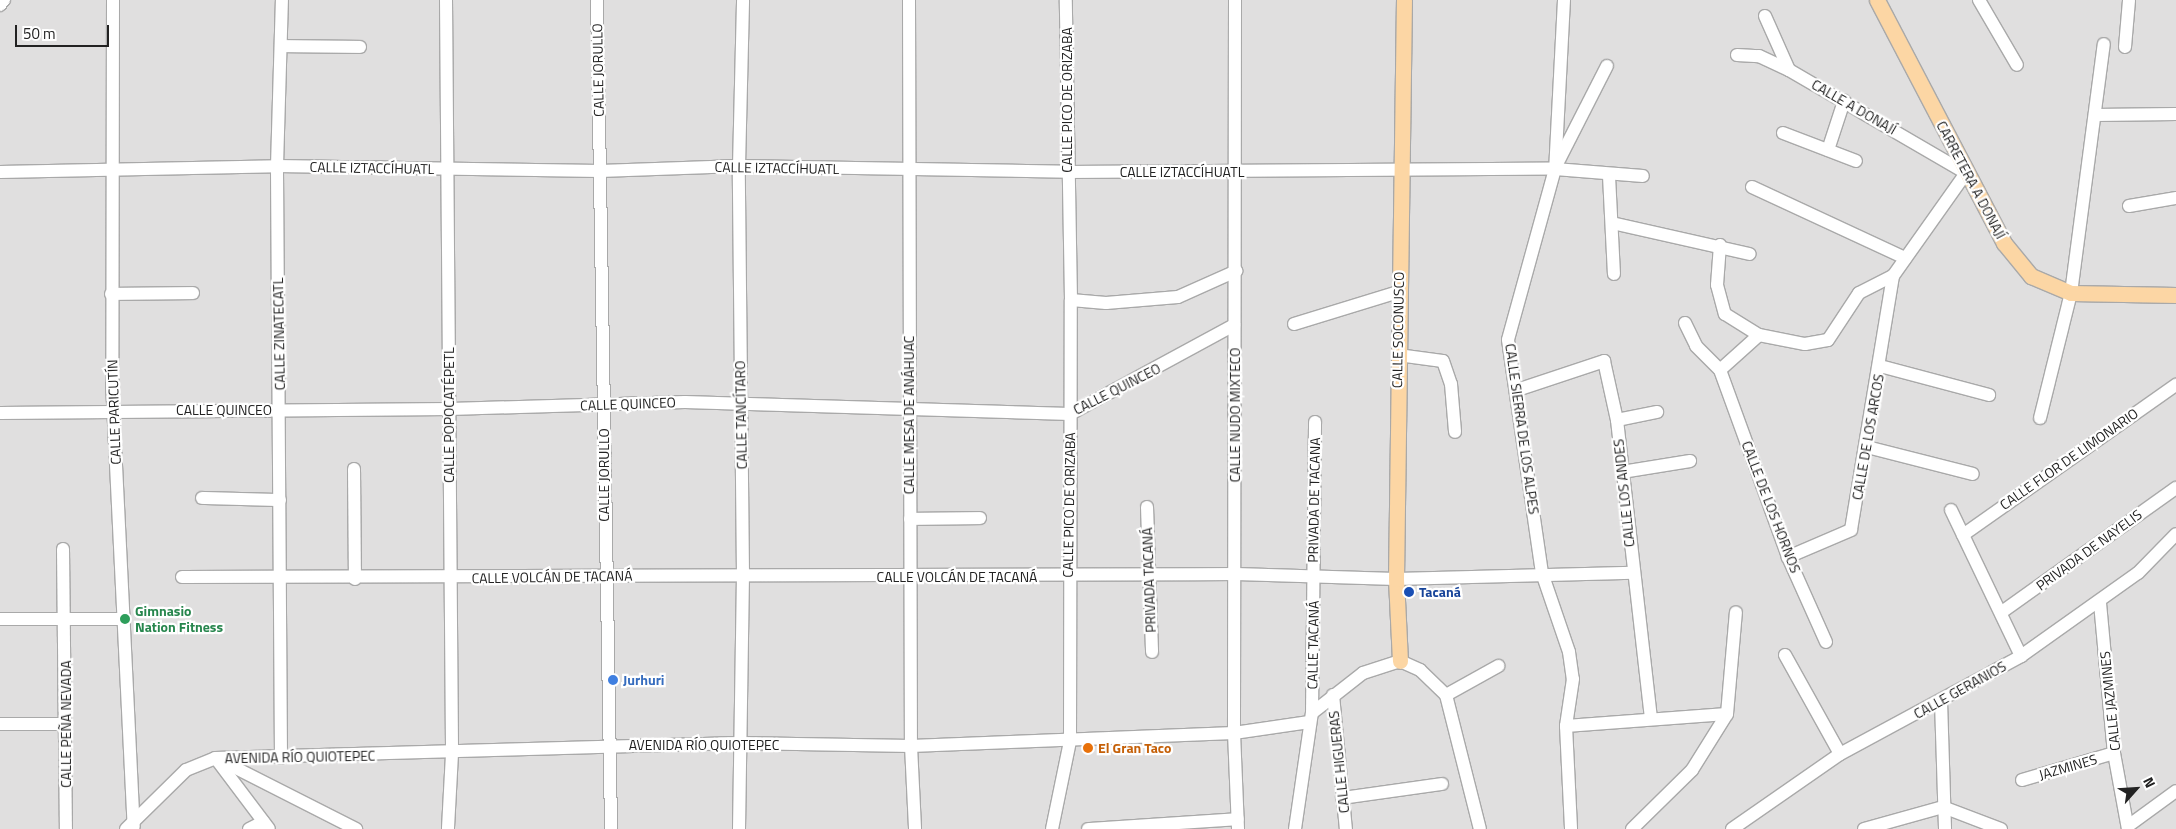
<!DOCTYPE html>
<meta charset="utf-8">
<style>
body{margin:0}
#map{position:relative;width:2176px;height:829px;overflow:hidden;background:#f2efe9;font-family:"Titillium Web",sans-serif}
div>[style]{position:absolute}
.residential>*{inset:0;background:#e0dfdf}
.roads{filter:drop-shadow(1px 0 #a9a9a9) drop-shadow(-1px 0 #a9a9a9) drop-shadow(0 1px #a9a9a9) drop-shadow(0 -1px #a9a9a9)}
.minor>*{height:12px;margin:-6px;padding:0 6px;transform-origin:6px;border-radius:6px;background:#fff}
.major>*{height:15px;margin:-7.5px;padding:0 7.5px;transform-origin:7.5px;border-radius:7.5px;background:#fcd6a4}
.dots>*{width:14px;height:14px;translate:-50% -50%;box-sizing:border-box;border:2px solid #fff;border-radius:50%}
span{translate:-50% -50%;white-space:nowrap;text-align:center;line-height:1.15;-webkit-text-stroke:4.5px #fff;paint-order:stroke}
.street-label{font-size:14px;color:#222}
.transit-label{font-size:14px;color:#164399;font-weight:700}
.left{translate:0 -50%;text-align:left}
.leisure-label{font-size:14px;color:#27864d;font-weight:700}
.shop-label{font-size:14px;color:#366cbe;font-weight:700}
.food-label{font-size:14px;color:#c56008;font-weight:700}
.north{position:absolute;left:2111px;top:764px;width:50px;height:50px;-webkit-text-stroke:4px #fff;paint-order:stroke;rotate:64deg;font-size:14px;font-weight:700;line-height:20px;text-align:center;color:#222}
.north::after{content:'';display:block;margin:auto;width:18px;height:22px;background:#222;clip-path:polygon(50% 0,100% 100%,50% 72%,0 100%)}
.scale{position:absolute;left:15px;top:25px;width:94px;height:22px;box-sizing:border-box;border:2px solid #222;border-top:0;padding-left:6px;font-size:15px;line-height:18px;white-space:nowrap;color:#222;-webkit-text-stroke:4px #fff;paint-order:stroke}
</style>
<div id="map">
<div class="residential">
<i style="clip-path:polygon(0 0,2176px 0,2176px 829px,0 829px)"></i>
</div>
<div class="roads">
<div class="minor">
<i style="left:113px;top:0;width:383px;rotate:90.1deg"></i>
<i style="left:112px;top:383px;width:444px;rotate:87.2deg"></i>
<i style="left:446px;top:0;width:754px;rotate:89.54deg"></i>
<i style="left:452px;top:754px;width:75px;rotate:93.1deg"></i>
<i style="left:597px;top:0;width:829px;rotate:89.03deg"></i>
<i style="left:909px;top:0;width:746px;rotate:89.85deg"></i>
<i style="left:911px;top:746px;width:83px;rotate:87.2deg"></i>
<i style="left:1235px;top:0;width:733px;rotate:90.08deg"></i>
<i style="left:1234px;top:733px;width:96px;rotate:87.6deg"></i>
<i style="left:1564px;top:0;width:169px;rotate:93deg"></i>
<i style="left:1555px;top:169px;width:177px;rotate:105.4deg"></i>
<i style="left:1508px;top:340px;width:235px;rotate:81.7deg"></i>
<i style="left:1542px;top:573px;width:83px;rotate:71.1deg"></i>
<i style="left:1569px;top:652px;width:27px;rotate:82deg"></i>
<i style="left:1573px;top:679px;width:48px;rotate:98.5deg"></i>
<i style="left:1566px;top:726px;width:103px;rotate:87.2deg"></i>
<i style="left:1979px;top:0;width:75px;rotate:59.7deg"></i>
<i style="left:0;top:5px;width:6px;rotate:-51deg"></i>
<i style="left:1765px;top:16px;width:59px;rotate:66deg"></i>
<i style="left:281px;top:46px;width:79px;rotate:0.7deg"></i>
<i style="left:2125px;top:47px;width:47px;rotate:-85.1deg"></i>
<i style="left:1737px;top:55px;width:22px;rotate:3deg"></i>
<i style="left:1759px;top:56px;width:33px;rotate:25deg"></i>
<i style="left:1789px;top:70px;width:205px;rotate:30.2deg"></i>
<i style="left:1966px;top:173px;width:126px;rotate:125.3deg"></i>
<i style="left:1893px;top:276px;width:257px;rotate:99.4deg"></i>
<i style="left:1851px;top:530px;width:69px;rotate:156.8deg"></i>
<i style="left:2095px;top:115px;width:81px;rotate:-0.7deg"></i>
<i style="left:1783px;top:133px;width:78px;rotate:21deg"></i>
<i style="left:1828px;top:150px;width:52px;rotate:-71.9deg"></i>
<i style="left:1557px;top:164px;width:110px;rotate:-63deg"></i>
<i style="left:0;top:172px;width:277px;rotate:-1.2deg"></i>
<i style="left:277px;top:166px;width:323px;rotate:0.9deg"></i>
<i style="left:600px;top:171px;width:139px;rotate:-2.1deg"></i>
<i style="left:739px;top:166px;width:329px;rotate:1deg"></i>
<i style="left:1068px;top:172px;width:487px;rotate:-0.4deg"></i>
<i style="left:1555px;top:169px;width:88px;rotate:4.5deg"></i>
<i style="left:1609px;top:176px;width:98px;rotate:87.1deg"></i>
<i style="left:1752px;top:187px;width:169px;rotate:24.9deg"></i>
<i style="left:2129px;top:206px;width:48px;rotate:-9.7deg"></i>
<i style="left:1612px;top:223px;width:141px;rotate:12.7deg"></i>
<i style="left:1720px;top:245px;width:40px;rotate:94.3deg"></i>
<i style="left:1717px;top:285px;width:30px;rotate:75deg"></i>
<i style="left:1725px;top:314px;width:40px;rotate:32deg"></i>
<i style="left:1759px;top:335px;width:47px;rotate:11.1deg"></i>
<i style="left:1805px;top:344px;width:23px;rotate:-10deg"></i>
<i style="left:1828px;top:340px;width:56px;rotate:-56.6deg"></i>
<i style="left:1859px;top:293px;width:38px;rotate:-27deg"></i>
<i style="left:111px;top:294px;width:82px;rotate:-0.7deg"></i>
<i style="left:1071px;top:300px;width:35px;rotate:5deg"></i>
<i style="left:1106px;top:303px;width:72px;rotate:-4.8deg"></i>
<i style="left:1178px;top:297px;width:64px;rotate:-24.1deg"></i>
<i style="left:1685px;top:323px;width:25px;rotate:64deg"></i>
<i style="left:1696px;top:346px;width:34px;rotate:45deg"></i>
<i style="left:1720px;top:370px;width:199px;rotate:70deg"></i>
<i style="left:1788px;top:557px;width:93px;rotate:65.9deg"></i>
<i style="left:1294px;top:324px;width:109px;rotate:-17.1deg"></i>
<i style="left:1398px;top:355px;width:45px;rotate:7.6deg"></i>
<i style="left:1443px;top:361px;width:24px;rotate:71deg"></i>
<i style="left:1451px;top:384px;width:48px;rotate:85.2deg"></i>
<i style="left:1880px;top:366px;width:113px;rotate:14.9deg"></i>
<i style="left:1720px;top:370px;width:52px;rotate:-41.9deg"></i>
<i style="left:1517px;top:390px;width:92px;rotate:-18.4deg"></i>
<i style="left:1604px;top:361px;width:60px;rotate:77.6deg"></i>
<i style="left:1617px;top:420px;width:299px;rotate:83.5deg"></i>
<i style="left:0;top:413px;width:450px;rotate:-0.5deg"></i>
<i style="left:450px;top:409px;width:235px;rotate:-1.7deg"></i>
<i style="left:685px;top:402px;width:385px;rotate:1.8deg"></i>
<i style="left:1070px;top:414px;width:187px;rotate:-28.5deg"></i>
<i style="left:2040px;top:418px;width:129px;rotate:-76.1deg"></i>
<i style="left:2071px;top:293px;width:251px;rotate:-82.5deg"></i>
<i style="left:1617px;top:420px;width:41px;rotate:-11.3deg"></i>
<i style="left:1867px;top:447px;width:109px;rotate:14.3deg"></i>
<i style="left:354px;top:469px;width:110px;rotate:89.5deg"></i>
<i style="left:1622px;top:472px;width:69px;rotate:-9.2deg"></i>
<i style="left:202px;top:498px;width:78px;rotate:1.5deg"></i>
<i style="left:1147px;top:507px;width:145px;rotate:88deg"></i>
<i style="left:1951px;top:510px;width:162px;rotate:64.4deg"></i>
<i style="left:910px;top:519px;width:70px;rotate:-0.8deg"></i>
<i style="left:1963px;top:535px;width:261px;rotate:-35.2deg"></i>
<i style="left:63px;top:549px;width:280px;rotate:89.4deg"></i>
<i style="left:182px;top:577px;width:1054px;rotate:-0.16deg"></i>
<i style="left:1236px;top:574px;width:160px;rotate:1.8deg"></i>
<i style="left:1396px;top:579px;width:237px;rotate:-1.5deg"></i>
<i style="left:2100px;top:603px;width:151px;rotate:84.7deg"></i>
<i style="left:2114px;top:753px;width:77px;rotate:79.6deg"></i>
<i style="left:2002px;top:612px;width:214px;rotate:-35.5deg"></i>
<i style="left:0;top:619px;width:121px"></i>
<i style="left:1785px;top:655px;width:113px;rotate:60.9deg"></i>
<i style="left:1333px;top:695px;width:135px;rotate:84.5deg"></i>
<i style="left:1446px;top:695px;width:60px;rotate:-29.1deg"></i>
<i style="left:1941px;top:701px;width:128px;rotate:88.2deg"></i>
<i style="left:1312px;top:713px;width:291px;rotate:-89.4deg"></i>
<i style="left:0;top:724px;width:65px"></i>
<i style="left:1566px;top:726px;width:161px;rotate:-4.3deg"></i>
<i style="left:281px;top:758px;width:592px;rotate:-90.39deg"></i>
<i style="left:277px;top:166px;width:166px;rotate:-88.3deg"></i>
<i style="left:218px;top:759px;width:155px;rotate:26.9deg"></i>
<i style="left:217px;top:760px;width:86px;rotate:53deg"></i>
<i style="left:2022px;top:780px;width:96px;rotate:-16.4deg"></i>
<i style="left:1342px;top:798px;width:101px;rotate:-8deg"></i>
<i style="left:2128px;top:826px;width:59px;rotate:-36.1deg"></i>
<i style="left:126px;top:829px;width:84px;rotate:-44.5deg"></i>
<i style="left:186px;top:770px;width:31px;rotate:-22deg"></i>
<i style="left:215px;top:758px;width:524px;rotate:-1.64deg"></i>
<i style="left:739px;top:743px;width:172px;rotate:1deg"></i>
<i style="left:911px;top:746px;width:323px;rotate:-2.3deg"></i>
<i style="left:1234px;top:733px;width:76px;rotate:-8.3deg"></i>
<i style="left:249px;top:829px;width:16px;rotate:-27deg"></i>
<i style="left:739px;top:829px;width:254px;rotate:-89.1deg"></i>
<i style="left:743px;top:575px;width:409px;rotate:-90.6deg"></i>
<i style="left:739px;top:166px;width:166px;rotate:-88.6deg"></i>
<i style="left:1052px;top:829px;width:90px;rotate:-78.4deg"></i>
<i style="left:1070px;top:741px;width:441px;rotate:-89.9deg"></i>
<i style="left:1071px;top:300px;width:300px;rotate:-91deg"></i>
<i style="left:1088px;top:829px;width:150px;rotate:-3.8deg"></i>
<i style="left:1295px;top:829px;width:117px;rotate:-81.7deg"></i>
<i style="left:1312px;top:713px;width:65px;rotate:-38.1deg"></i>
<i style="left:1363px;top:673px;width:39px;rotate:-18deg"></i>
<i style="left:1400px;top:661px;width:22px;rotate:24deg"></i>
<i style="left:1420px;top:670px;width:36px;rotate:44deg"></i>
<i style="left:1446px;top:695px;width:138px;rotate:75.8deg"></i>
<i style="left:1632px;top:829px;width:84px;rotate:-44.5deg"></i>
<i style="left:1692px;top:770px;width:66px;rotate:-58deg"></i>
<i style="left:1727px;top:714px;width:102px;rotate:-85deg"></i>
<i style="left:1732px;top:829px;width:131px;rotate:-34.8deg"></i>
<i style="left:1840px;top:754px;width:206px;rotate:-28.4deg"></i>
<i style="left:2021px;top:656px;width:143px;rotate:-35.4deg"></i>
<i style="left:2138px;top:573px;width:54px;rotate:-45.7deg"></i>
<i style="left:1864px;top:829px;width:82px;rotate:-15.6deg"></i>
<i style="left:1943px;top:807px;width:62px;rotate:20.8deg"></i>
</div>
<div class="major">
<i style="left:1877px;top:0;width:274px;rotate:62.4deg"></i>
<i style="left:2004px;top:243px;width:43px;rotate:50.7deg"></i>
<i style="left:2031px;top:276px;width:43px;rotate:23deg"></i>
<i style="left:2071px;top:293px;width:105px;rotate:1.1deg"></i>
<i style="left:1400px;top:661px;width:82px;rotate:-92.8deg"></i>
<i style="left:1396px;top:579px;width:579px;rotate:-89.21deg"></i>
</div>
</div>
<div class="dots">
<i style="left:1409px;top:592px;background:#1a4fb4"></i>
<i style="left:125px;top:619px;background:#2e9e5b"></i>
<i style="left:613px;top:680px;background:#3f7fe0"></i>
<i style="left:1088px;top:748px;background:#e8710a"></i>
</div>
<div class="street-label">
<span style="left:598px;top:70px;rotate:-91deg">CALLE JORULLO</span>
<span style="left:1067px;top:100px;rotate:-90deg">CALLE PICO DE ORIZABA</span>
<span style="left:1854px;top:107px;rotate:30deg">CALLE A DONAJÍ</span>
<span style="left:372px;top:168px;rotate:1deg">CALLE IZTACCÍHUATL</span>
<span style="left:777px;top:168px;rotate:1deg">CALLE IZTACCÍHUATL</span>
<span style="left:1182px;top:172px">CALLE IZTACCÍHUATL</span>
<span style="left:1971px;top:180px;rotate:62deg">CARRETERA A DONAJÍ</span>
<span style="left:1398px;top:330px;rotate:-89deg">CALLE SOCONUSCO</span>
<span style="left:279px;top:334px;rotate:-91deg">CALLE ZINATECATL</span>
<span style="left:1117px;top:389px;rotate:-27deg">CALLE QUINCEO</span>
<span style="left:628px;top:404px;rotate:-2deg">CALLE QUINCEO</span>
<span style="left:224px;top:410px">CALLE QUINCEO</span>
<span style="left:114px;top:412px;rotate:-92deg">CALLE PARICUTÍN</span>
<span style="left:449px;top:415px;rotate:-90deg">CALLE POPOCATÉPETL</span>
<span style="left:741px;top:415px;rotate:-91deg">CALLE TANCÍTARO</span>
<span style="left:909px;top:415px;rotate:-90deg">CALLE MESA DE ANÁHUAC</span>
<span style="left:1235px;top:415px;rotate:-90deg">CALLE NUDO MIXTECO</span>
<span style="left:1522px;top:429px;rotate:82deg">CALLE SIERRA DE LOS ALPES</span>
<span style="left:1868px;top:437px;rotate:-80deg">CALLE DE LOS ARCOS</span>
<span style="left:2069px;top:459px;rotate:-35deg">CALLE FLOR DE LIMONARIO</span>
<span style="left:604px;top:475px;rotate:-90deg">CALLE JORULLO</span>
<span style="left:1624px;top:493px;rotate:-96deg">CALLE LOS ANDES</span>
<span style="left:1314px;top:500px;rotate:-89deg">PRIVADA DE TACANA</span>
<span style="left:1069px;top:505px;rotate:-89deg">CALLE PICO DE ORIZABA</span>
<span style="left:1771px;top:507px;rotate:69deg">CALLE DE LOS HORNOS</span>
<span style="left:2089px;top:550px;rotate:-36deg">PRIVADA DE NAYELIS</span>
<span style="left:552px;top:577px;rotate:-1deg">CALLE VOLCÁN DE TACANÁ</span>
<span style="left:957px;top:577px">CALLE VOLCÁN DE TACANÁ</span>
<span style="left:1149px;top:580px;rotate:-92deg">PRIVADA TACANÁ</span>
<span style="left:1313px;top:645px;rotate:-89deg">CALLE TACANÁ</span>
<span style="left:1960px;top:690px;rotate:-29deg">CALLE GERANIOS</span>
<span style="left:2110px;top:701px;rotate:-96deg">CALLE JAZMINES</span>
<span style="left:66px;top:724px;rotate:-90deg">CALLE PEÑA NEVADA</span>
<span style="left:704px;top:745px">AVENIDA RÍO QUIOTEPEC</span>
<span style="left:300px;top:757px;rotate:-1deg">AVENIDA RÍO QUIOTEPEC</span>
<span style="left:1339px;top:762px;rotate:-96deg">CALLE HIGUERAS</span>
<span style="left:2068px;top:767px;rotate:-16deg">JAZMINES</span>
</div>
<div class="transit-label">
<span class="left" style="left:1419px;top:592px">Tacaná</span>
</div>
<div class="leisure-label">
<span class="left" style="left:135px;top:619px">Gimnasio<br>Nation Fitness</span>
</div>
<div class="shop-label">
<span class="left" style="left:623px;top:680px">Jurhuri</span>
</div>
<div class="food-label">
<span class="left" style="left:1098px;top:748px">El Gran Taco</span>
</div>
<div class="north">N</div>
<div class="scale">50 m</div>
</div>
